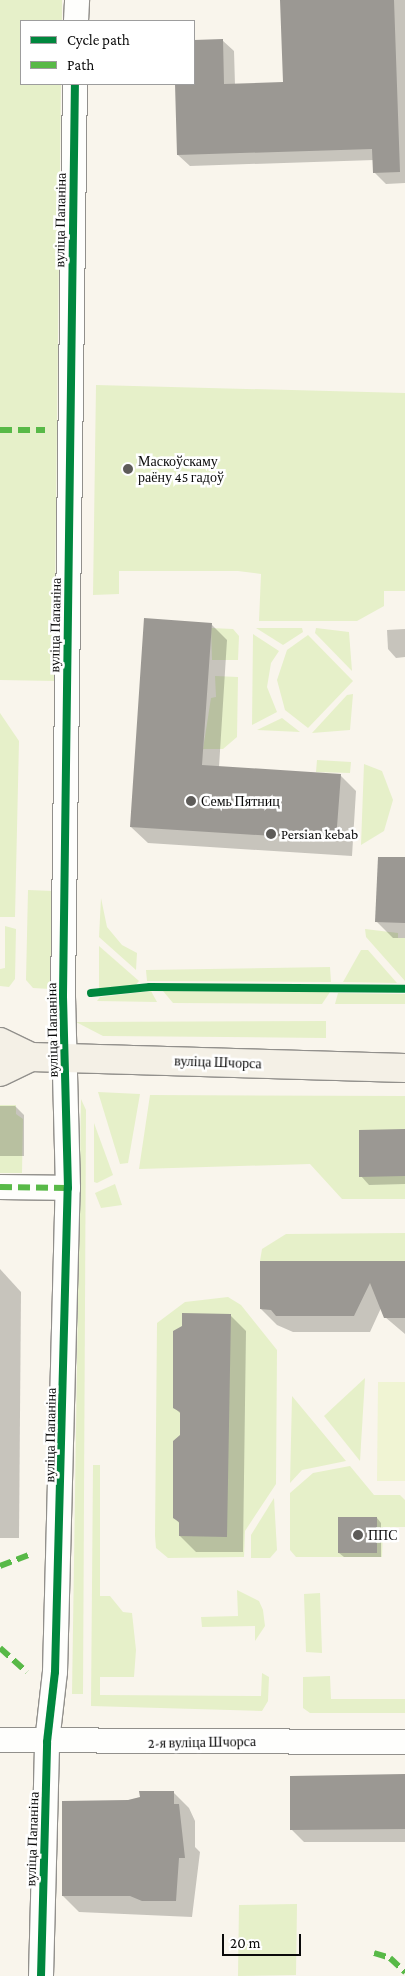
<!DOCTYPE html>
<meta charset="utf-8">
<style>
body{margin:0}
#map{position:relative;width:405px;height:1976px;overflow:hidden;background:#f9f5ec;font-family:"Crimson Pro",serif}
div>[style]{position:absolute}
.green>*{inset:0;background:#e6f0c9}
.pitch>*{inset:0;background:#f0f4d3}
.shadow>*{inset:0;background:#0003}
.building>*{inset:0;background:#9b9893}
.roads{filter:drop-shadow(1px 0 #92908c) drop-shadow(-1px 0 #92908c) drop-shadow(0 1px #92908c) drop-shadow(0 -1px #92908c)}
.minor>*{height:24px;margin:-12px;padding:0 12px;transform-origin:12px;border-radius:12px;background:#fefefc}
.secondary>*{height:28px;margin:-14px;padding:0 14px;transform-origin:14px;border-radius:14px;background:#f4f0e6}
.quiet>*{height:6px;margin-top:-3px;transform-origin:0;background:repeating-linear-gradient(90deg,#58b947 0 12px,transparent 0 18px)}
.cycleway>*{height:8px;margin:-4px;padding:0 4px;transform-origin:4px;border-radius:4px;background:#00873e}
.dots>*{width:14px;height:14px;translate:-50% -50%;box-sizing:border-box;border:2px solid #fff;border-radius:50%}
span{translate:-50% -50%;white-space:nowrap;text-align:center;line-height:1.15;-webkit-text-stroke:5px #fff;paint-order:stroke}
.street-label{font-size:14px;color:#0a0a0a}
.poi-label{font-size:14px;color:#0a0a0a}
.left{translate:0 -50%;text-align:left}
.legend{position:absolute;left:20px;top:20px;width:175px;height:65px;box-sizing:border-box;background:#fff;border:1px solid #9d9d9d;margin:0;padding:6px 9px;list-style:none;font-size:15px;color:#0a0a0a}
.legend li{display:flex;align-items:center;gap:10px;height:25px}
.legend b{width:25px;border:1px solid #9d9d9d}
.scale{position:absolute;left:222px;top:1934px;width:79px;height:22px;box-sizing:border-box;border:2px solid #0a0a0a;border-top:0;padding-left:6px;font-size:15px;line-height:18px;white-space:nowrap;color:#0a0a0a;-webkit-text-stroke:4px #fff;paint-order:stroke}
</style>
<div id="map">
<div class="green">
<i style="clip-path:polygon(0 0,62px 0,62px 21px,21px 21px,21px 84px,61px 84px,54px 681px,0 680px)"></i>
<i style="clip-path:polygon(96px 385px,405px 393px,405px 591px,384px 591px,384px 606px,357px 621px,259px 621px,261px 574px,238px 571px,119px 571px,119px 594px,93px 595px)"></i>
<i style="clip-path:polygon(211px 628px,233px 629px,239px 636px,238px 660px,212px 660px)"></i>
<i style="clip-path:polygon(256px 628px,302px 628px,303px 632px,283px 645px)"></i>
<i style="clip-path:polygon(316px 628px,349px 632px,352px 671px,315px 633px)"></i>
<i style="clip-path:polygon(253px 634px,279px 651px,271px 663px,267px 687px,277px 712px,252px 725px)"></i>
<i style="clip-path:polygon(308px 635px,353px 681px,308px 728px,285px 710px,277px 680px,287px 650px)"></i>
<i style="clip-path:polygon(215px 676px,238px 677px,237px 737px,223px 749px,203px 749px,211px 698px,216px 697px)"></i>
<i style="clip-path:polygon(353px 694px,350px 730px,312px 733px,347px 695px)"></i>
<i style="clip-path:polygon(0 713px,19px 741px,15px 917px,0 917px)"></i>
<i style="clip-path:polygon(282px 718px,300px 732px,257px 730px)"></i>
<i style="clip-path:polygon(317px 760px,351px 762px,350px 773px,316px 772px)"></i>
<i style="clip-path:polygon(364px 764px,382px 771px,393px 800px,384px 831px,361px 845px)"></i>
<i style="clip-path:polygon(28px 890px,53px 891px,50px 989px,33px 988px,26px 980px)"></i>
<i style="clip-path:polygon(101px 898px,107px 927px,122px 945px,137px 953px,136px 970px,99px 937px)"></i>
<i style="clip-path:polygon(5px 926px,16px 929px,15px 979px,9px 987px,0 986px,0 969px,5px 968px)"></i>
<i style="clip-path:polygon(365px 929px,398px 933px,398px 938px,405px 938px,405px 981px,366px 937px)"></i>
<i style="clip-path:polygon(99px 946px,139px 981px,135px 986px,99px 989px)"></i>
<i style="clip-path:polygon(361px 950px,368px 950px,397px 983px,343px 982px)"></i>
<i style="clip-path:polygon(330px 967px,331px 982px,147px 981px,146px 970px)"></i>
<i style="clip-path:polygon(151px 991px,157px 1002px,97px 1001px,100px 997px)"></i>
<i style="clip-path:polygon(163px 991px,330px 992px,322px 1004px,173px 1003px)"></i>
<i style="clip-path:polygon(338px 993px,405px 994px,405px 1004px,335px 1004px)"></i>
<i style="clip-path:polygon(326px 1021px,326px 1038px,103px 1036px,76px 1022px)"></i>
<i style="clip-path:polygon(98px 1092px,140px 1094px,128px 1163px,120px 1164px)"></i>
<i style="clip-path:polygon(150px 1095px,405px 1096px,405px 1199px,342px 1199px,310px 1164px,139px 1169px)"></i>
<i style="clip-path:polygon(81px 1099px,86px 1110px,83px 1694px,72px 1694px)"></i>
<i style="clip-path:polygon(0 1105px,16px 1105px,16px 1114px,23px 1119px,22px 1173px,0 1173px)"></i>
<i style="clip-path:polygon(94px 1123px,113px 1175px,97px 1183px,94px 1182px)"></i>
<i style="clip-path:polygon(115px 1184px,122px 1205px,101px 1208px,95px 1193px)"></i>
<i style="clip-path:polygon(405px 1233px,405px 1261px,260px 1261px,262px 1249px,286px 1234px)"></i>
<i style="clip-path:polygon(228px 1297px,241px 1305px,277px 1350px,276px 1484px,245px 1531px,244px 1557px,168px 1558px,156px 1548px,155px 1536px,157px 1323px,185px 1302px)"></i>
<i style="clip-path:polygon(365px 1378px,360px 1461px,324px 1416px)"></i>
<i style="clip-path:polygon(292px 1396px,346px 1461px,302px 1470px,290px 1483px)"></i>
<i style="clip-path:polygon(93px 1465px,100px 1465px,100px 1596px,110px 1596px,123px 1612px,132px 1613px,136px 1650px,134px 1677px,100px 1677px,100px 1695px,261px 1696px,262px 1673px,269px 1677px,268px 1701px,262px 1711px,91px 1706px)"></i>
<i style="clip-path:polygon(350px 1466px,374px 1495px,400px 1495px,405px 1500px,405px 1527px,383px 1527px,382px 1557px,296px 1557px,290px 1550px,290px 1493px,313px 1473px)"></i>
<i style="clip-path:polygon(274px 1498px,277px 1550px,270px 1558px,251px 1558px,251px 1535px)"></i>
<i style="clip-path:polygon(237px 1590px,259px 1601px,263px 1610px,265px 1626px,255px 1641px,255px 1626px,202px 1627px,201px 1617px,238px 1616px)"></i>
<i style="clip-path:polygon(320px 1593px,322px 1653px,306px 1652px,304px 1594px)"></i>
<i style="clip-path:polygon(330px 1676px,331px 1699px,405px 1699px,405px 1713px,310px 1713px,303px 1708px,303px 1677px)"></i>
<i style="clip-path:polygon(297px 1904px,296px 1975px,238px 1976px,239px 1905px)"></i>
</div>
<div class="pitch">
<i style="clip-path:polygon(378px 1382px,405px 1382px,405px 1481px,377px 1481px)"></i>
</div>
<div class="shadow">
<i style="clip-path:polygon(281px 0,405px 0,405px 183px,386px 184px,374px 172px,374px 160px,190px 166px,178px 155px,176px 84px,194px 84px,194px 41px,222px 40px,234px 51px,235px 85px,284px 84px)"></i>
<i style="clip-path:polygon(211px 624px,227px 640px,219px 767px,340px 775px,356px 791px,352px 856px,148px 843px,131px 827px)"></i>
<i style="clip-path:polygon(405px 629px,405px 657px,396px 658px,388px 649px,387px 630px)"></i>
<i style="clip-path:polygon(405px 859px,405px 938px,393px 938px,377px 922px)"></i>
<i style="clip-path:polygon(0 1106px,15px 1106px,24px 1115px,24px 1156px,0 1156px)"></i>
<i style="clip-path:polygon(405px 1131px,405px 1184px,369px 1185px,361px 1176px)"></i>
<i style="clip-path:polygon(405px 1262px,405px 1334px,385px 1317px,381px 1308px,370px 1332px,293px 1332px,277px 1325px,261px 1309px)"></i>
<i style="clip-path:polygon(0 1269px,21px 1292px,19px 1538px,0 1538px)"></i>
<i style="clip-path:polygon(230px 1315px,246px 1331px,243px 1552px,196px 1552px,180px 1536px,180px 1524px,174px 1517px,182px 1435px,181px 1414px,174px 1407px)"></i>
<i style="clip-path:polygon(377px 1518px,381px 1523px,381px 1557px,344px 1557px,339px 1553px)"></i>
<i style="clip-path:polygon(405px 1777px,405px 1842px,304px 1842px,292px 1830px)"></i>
<i style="clip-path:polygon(173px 1792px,189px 1808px,195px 1821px,195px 1847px,200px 1852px,192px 1917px,79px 1912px,63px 1896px,128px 1801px)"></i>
</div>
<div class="building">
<i style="clip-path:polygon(280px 0,394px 0,400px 172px,373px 173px,372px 149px,177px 155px,175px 84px,194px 84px,194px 40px,223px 39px,224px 84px,283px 82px)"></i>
<i style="clip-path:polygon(144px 618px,212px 623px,202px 765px,341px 774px,336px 840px,130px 827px)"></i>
<i style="clip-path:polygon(378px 857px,405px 857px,405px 923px,375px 922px)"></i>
<i style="clip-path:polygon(405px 1129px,405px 1176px,359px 1177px,359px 1130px)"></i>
<i style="clip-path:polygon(260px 1261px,405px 1261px,405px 1318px,384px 1318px,370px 1283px,354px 1316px,276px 1316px,271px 1310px,260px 1309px)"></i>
<i style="clip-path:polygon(182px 1313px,231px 1314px,227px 1537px,179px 1536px,179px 1522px,173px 1518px,173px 1441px,180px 1435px,180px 1412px,173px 1408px,173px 1331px,182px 1326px)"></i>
<i style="clip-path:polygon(338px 1517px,377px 1517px,377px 1553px,338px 1553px)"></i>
<i style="clip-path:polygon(405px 1774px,405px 1829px,290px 1830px,290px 1776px)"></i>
<i style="clip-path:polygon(139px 1791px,174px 1791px,174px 1804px,179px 1804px,185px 1858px,179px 1858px,176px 1901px,142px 1901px,130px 1896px,62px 1896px,62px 1801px,128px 1800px,140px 1797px)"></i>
</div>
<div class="roads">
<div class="minor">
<i style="left:76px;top:21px;width:21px;rotate:-87deg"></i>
<i style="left:0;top:1187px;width:68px;rotate:0.8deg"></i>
<i style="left:0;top:1740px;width:405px;rotate:0.3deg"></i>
<i style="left:41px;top:1976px;width:234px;rotate:-88.5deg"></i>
<i style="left:47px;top:1742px;width:70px;rotate:-83.5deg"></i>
<i style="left:55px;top:1672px;width:484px;rotate:-88.5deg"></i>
<i style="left:68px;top:1188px;width:193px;rotate:-91.5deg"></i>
<i style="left:63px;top:995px;width:911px;rotate:-89.25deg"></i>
</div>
<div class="secondary">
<i style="left:0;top:1042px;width:34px;rotate:26deg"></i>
<i style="left:31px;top:1057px;width:374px;rotate:1.7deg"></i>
<i style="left:0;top:1072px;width:34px;rotate:-26deg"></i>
</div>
</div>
<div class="quiet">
<i style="left:0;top:430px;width:45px"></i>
<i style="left:0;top:1187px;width:68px;rotate:0.8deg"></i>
<i style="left:0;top:1566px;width:30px;rotate:-21deg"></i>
<i style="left:0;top:1648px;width:36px;rotate:42deg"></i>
<i style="left:374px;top:1953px;width:17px;rotate:17deg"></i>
<i style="left:390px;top:1958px;width:21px;rotate:43deg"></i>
</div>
<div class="cycleway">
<i style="left:91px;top:993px;width:59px;rotate:-5.8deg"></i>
<i style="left:150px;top:987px;width:255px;rotate:0.4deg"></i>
<i style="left:41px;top:1976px;width:234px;rotate:-88.5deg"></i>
<i style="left:47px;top:1742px;width:70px;rotate:-83.5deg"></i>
<i style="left:55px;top:1672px;width:484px;rotate:-88.5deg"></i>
<i style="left:68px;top:1188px;width:193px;rotate:-91.5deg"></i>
<i style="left:63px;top:995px;width:911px;rotate:-89.25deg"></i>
</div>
<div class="dots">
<i style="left:128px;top:469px;background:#5e5c59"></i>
<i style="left:191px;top:801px;background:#5e5c59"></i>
<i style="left:271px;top:834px;background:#5e5c59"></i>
<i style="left:358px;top:1535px;background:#5e5c59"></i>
</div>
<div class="street-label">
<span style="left:60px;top:220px;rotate:-89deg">вуліца Папаніна</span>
<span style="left:55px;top:625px;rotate:-89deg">вуліца Папаніна</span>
<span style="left:52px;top:1030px;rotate:-91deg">вуліца Папаніна</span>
<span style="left:218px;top:1062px;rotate:2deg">вуліца Шчорса</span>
<span style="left:50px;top:1435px;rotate:-89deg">вуліца Папаніна</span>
<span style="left:202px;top:1742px;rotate:-1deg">2-я вуліца Шчорса</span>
<span style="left:32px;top:1839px;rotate:-88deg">вуліца Папаніна</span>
</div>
<div class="poi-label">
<span class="left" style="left:138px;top:469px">Маскоўскаму<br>раёну 45 гадоў</span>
<span class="left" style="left:201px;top:801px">Семь Пятниц</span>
<span class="left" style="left:281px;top:834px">Persian kebab</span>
<span class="left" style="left:368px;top:1535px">ППС</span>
</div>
<ul class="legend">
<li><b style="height:6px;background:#00873e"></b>Cycle path</li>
<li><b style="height:6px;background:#58b947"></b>Path</li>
</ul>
<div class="scale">20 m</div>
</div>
